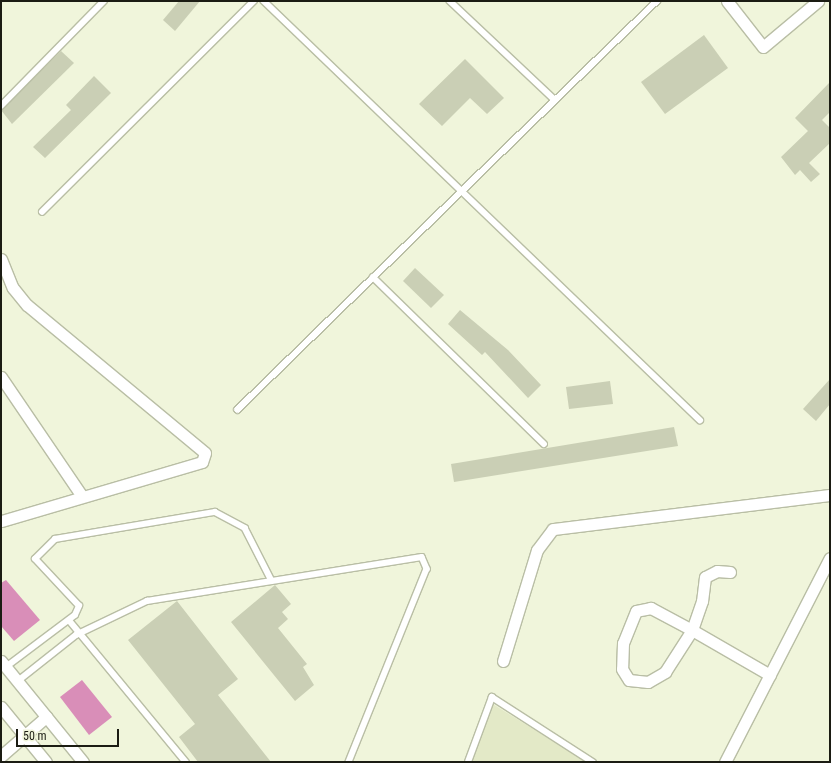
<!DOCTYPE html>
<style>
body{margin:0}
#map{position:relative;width:831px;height:763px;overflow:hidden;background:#f0f5db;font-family:"Roboto Condensed",sans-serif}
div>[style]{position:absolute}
.built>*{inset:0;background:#e3e9c7}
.water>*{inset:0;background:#d98eb8}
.building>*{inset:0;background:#cacfb5}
.roads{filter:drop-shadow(1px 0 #b9bea5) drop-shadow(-1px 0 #b9bea5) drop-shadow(0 1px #b9bea5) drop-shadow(0 -1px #b9bea5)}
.service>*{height:5.5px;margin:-2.75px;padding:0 2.75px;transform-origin:2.75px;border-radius:2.75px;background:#fff}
.minor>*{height:11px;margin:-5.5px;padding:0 5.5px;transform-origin:5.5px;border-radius:5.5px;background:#fff}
span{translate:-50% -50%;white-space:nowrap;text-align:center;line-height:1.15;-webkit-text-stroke:3px #f0f5db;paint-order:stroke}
.frame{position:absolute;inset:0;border:2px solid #1b1c13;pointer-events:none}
.scale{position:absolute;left:16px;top:729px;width:103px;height:18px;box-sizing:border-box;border:2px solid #1b1c13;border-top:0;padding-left:5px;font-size:12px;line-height:14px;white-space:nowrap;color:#1b1c13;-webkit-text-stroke:3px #f0f5db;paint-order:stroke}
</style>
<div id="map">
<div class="built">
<i style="clip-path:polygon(491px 703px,587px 762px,466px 762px)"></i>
</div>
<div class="water">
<i style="clip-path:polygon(6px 580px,40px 620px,14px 641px,1px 626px,1px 583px)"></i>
<i style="clip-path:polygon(82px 680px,112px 717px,89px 735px,60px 697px)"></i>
</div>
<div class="building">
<i style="clip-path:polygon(179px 1px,200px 1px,175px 31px,163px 20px)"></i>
<i style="clip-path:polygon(704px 35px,728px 68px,665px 114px,641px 82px)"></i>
<i style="clip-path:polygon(61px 51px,74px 63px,12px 124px,1px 110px)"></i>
<i style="clip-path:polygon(465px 59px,504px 98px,487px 114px,470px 98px,442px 126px,419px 104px)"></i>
<i style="clip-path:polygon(94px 76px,111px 93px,45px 158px,33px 147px,71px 110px,66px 105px)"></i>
<i style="clip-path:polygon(830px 82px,830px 112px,822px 120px,830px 128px,830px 143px,809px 163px,820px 174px,811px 182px,800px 170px,795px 175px,781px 157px,808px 131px,795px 118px)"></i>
<i style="clip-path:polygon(415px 268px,444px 295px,431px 308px,403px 281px)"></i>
<i style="clip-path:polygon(460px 310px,508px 350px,541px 385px,528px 398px,485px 352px,482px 355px,448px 324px)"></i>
<i style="clip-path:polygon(830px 379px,830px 404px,816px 421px,803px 409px)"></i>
<i style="clip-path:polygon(610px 381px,613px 404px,569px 409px,566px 387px)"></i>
<i style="clip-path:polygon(674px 427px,678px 446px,454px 482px,451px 464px)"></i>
<i style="clip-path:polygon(275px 585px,291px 604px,282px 612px,288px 619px,278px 628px,307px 664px,303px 667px,314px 685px,295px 701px,231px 622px)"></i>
<i style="clip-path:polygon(177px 601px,238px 679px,218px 695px,271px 762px,198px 762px,179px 737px,195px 724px,128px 640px)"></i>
</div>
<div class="roads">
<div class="service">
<i style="left:264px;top:1px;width:605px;rotate:43.86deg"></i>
<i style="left:450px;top:1px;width:144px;rotate:43.3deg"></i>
<i style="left:1px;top:106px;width:147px;rotate:-45.6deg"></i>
<i style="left:42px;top:212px;width:299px;rotate:-44.9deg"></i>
<i style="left:373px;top:277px;width:239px;rotate:44.3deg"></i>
<i style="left:237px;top:410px;width:586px;rotate:-44.24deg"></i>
<i style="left:69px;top:620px;width:184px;rotate:50.5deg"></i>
<i style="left:6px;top:667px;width:86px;rotate:-37deg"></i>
<i style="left:75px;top:615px;width:10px;rotate:-66deg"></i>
<i style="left:79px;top:606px;width:64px;rotate:-133.1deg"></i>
<i style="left:35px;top:559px;width:28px;rotate:-45deg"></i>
<i style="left:55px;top:539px;width:162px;rotate:-9.6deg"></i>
<i style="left:215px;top:512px;width:34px;rotate:28deg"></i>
<i style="left:245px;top:528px;width:59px;rotate:63deg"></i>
<i style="left:18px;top:681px;width:74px;rotate:-38.4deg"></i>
<i style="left:76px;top:635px;width:79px;rotate:-25.6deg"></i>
<i style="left:147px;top:601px;width:278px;rotate:-9.1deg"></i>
<i style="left:422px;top:557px;width:13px;rotate:67deg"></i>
<i style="left:427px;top:569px;width:208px;rotate:112deg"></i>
<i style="left:468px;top:762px;width:69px;rotate:-69.7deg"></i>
<i style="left:492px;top:697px;width:120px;rotate:32.8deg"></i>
</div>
<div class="minor">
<i style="left:727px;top:1px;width:58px;rotate:52deg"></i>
<i style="left:763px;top:47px;width:72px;rotate:-39.9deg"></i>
<i style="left:1px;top:259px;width:31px;rotate:68deg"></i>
<i style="left:13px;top:288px;width:22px;rotate:51deg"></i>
<i style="left:27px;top:305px;width:231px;rotate:39.7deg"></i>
<i style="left:205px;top:453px;width:9px;rotate:108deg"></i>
<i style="left:202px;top:462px;width:209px;rotate:163.6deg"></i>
<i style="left:1px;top:377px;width:144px;rotate:55.8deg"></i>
<i style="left:730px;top:572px;width:13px;rotate:-176deg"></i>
<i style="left:717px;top:571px;width:13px;rotate:153deg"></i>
<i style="left:705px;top:577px;width:24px;rotate:97deg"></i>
<i style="left:702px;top:601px;width:31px;rotate:109deg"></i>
<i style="left:692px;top:630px;width:47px;rotate:-151.8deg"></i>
<i style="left:651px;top:608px;width:15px;rotate:169deg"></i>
<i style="left:636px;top:611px;width:35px;rotate:112deg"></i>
<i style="left:623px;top:643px;width:26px;rotate:92deg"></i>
<i style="left:622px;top:669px;width:13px;rotate:58deg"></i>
<i style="left:629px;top:680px;width:19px;rotate:6deg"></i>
<i style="left:648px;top:682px;width:20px;rotate:-30deg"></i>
<i style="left:665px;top:672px;width:50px;rotate:-57.3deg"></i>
<i style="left:692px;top:630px;width:90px;rotate:30deg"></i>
<i style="left:1px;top:661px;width:130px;rotate:50.9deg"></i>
<i style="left:503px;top:661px;width:116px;rotate:-73deg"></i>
<i style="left:537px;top:550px;width:26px;rotate:-53deg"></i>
<i style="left:553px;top:529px;width:279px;rotate:-7deg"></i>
<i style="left:1px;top:707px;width:71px;rotate:50.7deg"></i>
<i style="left:1px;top:756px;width:60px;rotate:-40.9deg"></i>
<i style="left:725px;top:762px;width:229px;rotate:-62.8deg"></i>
</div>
</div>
<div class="frame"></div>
<div class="scale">50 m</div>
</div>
